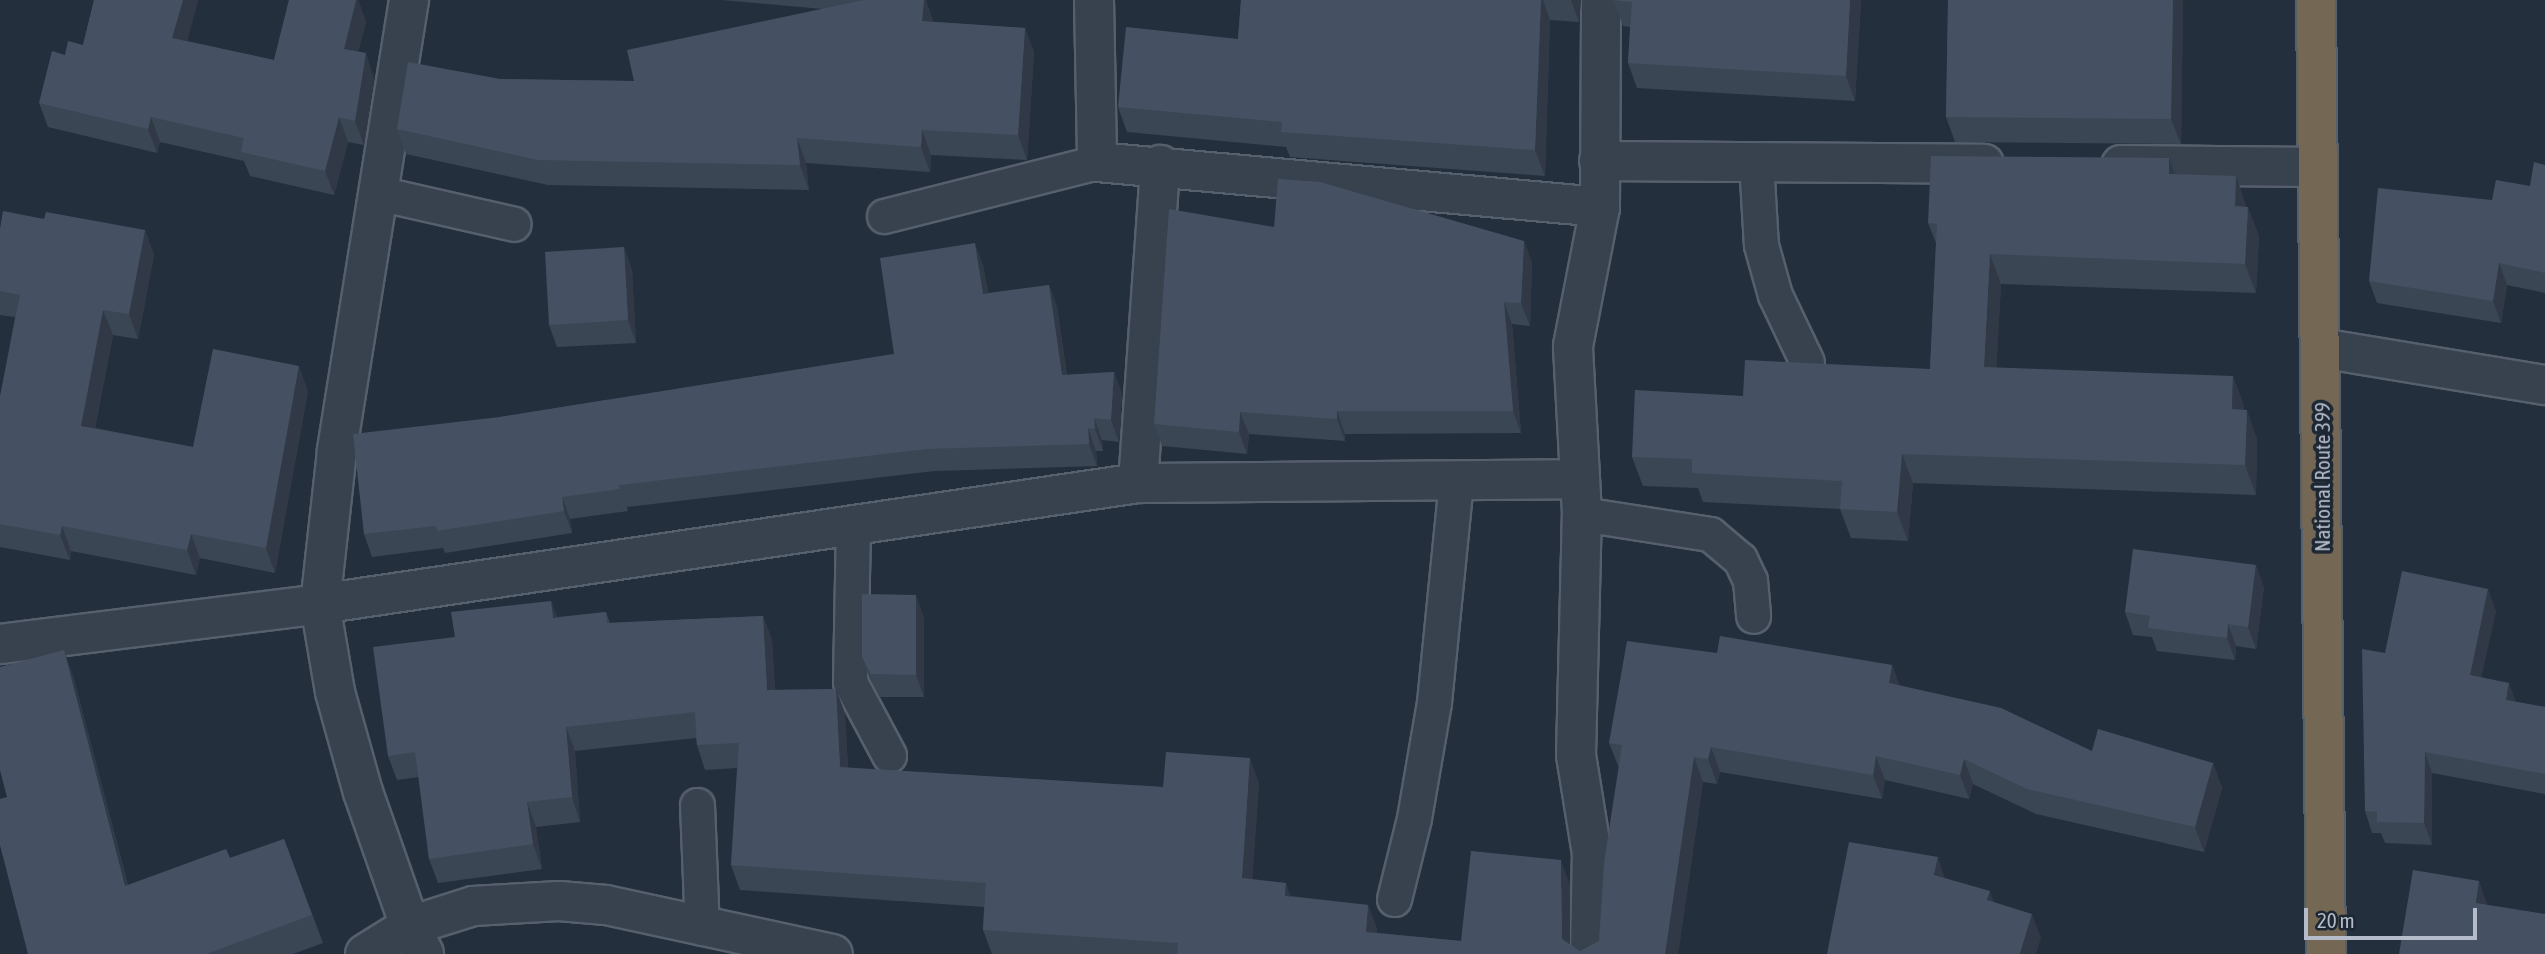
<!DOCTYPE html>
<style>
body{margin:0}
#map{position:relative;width:2545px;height:954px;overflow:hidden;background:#242f3e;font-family:"Asap Condensed",sans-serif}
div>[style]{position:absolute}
.roads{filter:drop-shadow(2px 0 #565f6c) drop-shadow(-2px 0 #565f6c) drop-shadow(0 2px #565f6c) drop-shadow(0 -2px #565f6c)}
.lane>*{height:33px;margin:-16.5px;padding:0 16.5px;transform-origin:16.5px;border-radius:16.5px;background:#38414e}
.street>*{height:38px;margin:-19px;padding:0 19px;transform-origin:19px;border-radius:19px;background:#38414e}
.highway>*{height:38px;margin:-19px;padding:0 19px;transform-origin:19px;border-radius:19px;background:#746855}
.wall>*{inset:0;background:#3b4654}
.shaded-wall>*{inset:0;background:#303945}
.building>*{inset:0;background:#455162}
span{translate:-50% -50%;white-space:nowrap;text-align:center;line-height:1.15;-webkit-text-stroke:7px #1d2633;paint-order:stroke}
.street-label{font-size:21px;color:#b4bcc9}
.scale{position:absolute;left:2304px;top:908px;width:173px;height:32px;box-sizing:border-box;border:4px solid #b4bcc9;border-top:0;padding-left:9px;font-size:21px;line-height:24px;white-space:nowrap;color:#b4bcc9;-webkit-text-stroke:5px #1d2633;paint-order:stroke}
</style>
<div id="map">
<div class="roads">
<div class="lane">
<i style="left:1756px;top:162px;width:83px;rotate:86.6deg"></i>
<i style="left:1761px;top:245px;width:52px;rotate:74.4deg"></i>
<i style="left:1775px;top:295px;width:74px;rotate:64.5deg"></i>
<i style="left:378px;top:193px;width:139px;rotate:12.8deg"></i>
<i style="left:884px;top:216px;width:220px;rotate:-14.2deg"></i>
<i style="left:1582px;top:514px;width:130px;rotate:8.9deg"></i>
<i style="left:1710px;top:534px;width:39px;rotate:40deg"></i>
<i style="left:1740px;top:559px;width:23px;rotate:65deg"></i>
<i style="left:1750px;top:580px;width:36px;rotate:85deg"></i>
<i style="left:853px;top:525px;width:157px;rotate:91.1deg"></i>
<i style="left:850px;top:682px;width:83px;rotate:61.9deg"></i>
<i style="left:697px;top:805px;width:123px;rotate:87.7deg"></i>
<i style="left:1394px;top:899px;width:83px;rotate:-76.1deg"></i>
<i style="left:1414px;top:818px;width:118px;rotate:-80.2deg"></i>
<i style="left:1434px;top:702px;width:222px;rotate:-84.3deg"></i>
</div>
<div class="street">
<i style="left:409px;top:0;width:457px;rotate:99.1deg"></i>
<i style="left:337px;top:451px;width:154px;rotate:96.3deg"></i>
<i style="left:320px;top:604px;width:89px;rotate:80.3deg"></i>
<i style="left:335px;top:692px;width:104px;rotate:74.4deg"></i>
<i style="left:363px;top:792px;width:142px;rotate:70.7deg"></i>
<i style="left:410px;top:926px;width:31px;rotate:63deg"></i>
<i style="left:1094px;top:0;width:162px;rotate:88.9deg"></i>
<i style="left:1097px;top:162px;width:505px;rotate:5.11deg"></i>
<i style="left:1599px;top:161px;width:385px;rotate:0.4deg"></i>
<i style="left:2121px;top:165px;width:197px;rotate:0.6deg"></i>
<i style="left:2321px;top:348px;width:227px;rotate:9.4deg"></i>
<i style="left:1138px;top:483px;width:319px;rotate:-86deg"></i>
<i style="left:0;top:644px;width:322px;rotate:-7.1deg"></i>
<i style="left:320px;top:604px;width:827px;rotate:-8.41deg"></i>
<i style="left:1138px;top:483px;width:442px;rotate:-0.5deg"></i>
<i style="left:365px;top:954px;width:53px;rotate:-31.9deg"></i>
<i style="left:410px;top:926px;width:66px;rotate:-17.6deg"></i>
<i style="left:473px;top:906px;width:86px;rotate:-3.3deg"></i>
<i style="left:559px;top:901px;width:47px;rotate:4.9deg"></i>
<i style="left:606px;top:905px;width:232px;rotate:12.2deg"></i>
<i style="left:1590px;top:954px;width:100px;rotate:-88.9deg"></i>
<i style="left:1592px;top:854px;width:100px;rotate:-99.2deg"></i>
<i style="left:1576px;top:755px;width:241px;rotate:-88.6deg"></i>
<i style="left:1582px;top:514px;width:168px;rotate:-93.1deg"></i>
<i style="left:1573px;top:346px;width:142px;rotate:-79deg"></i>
<i style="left:1600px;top:207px;width:207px;rotate:-89.7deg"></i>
</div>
<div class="highway">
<i style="left:2316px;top:0;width:954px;rotate:89.4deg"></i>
</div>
</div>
<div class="wall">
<i style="clip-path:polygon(94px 0,198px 0,187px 41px,274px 60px,289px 0,358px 0,366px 22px,358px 52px,374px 78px,364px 145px,348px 142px,334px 195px,250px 176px,244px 161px,160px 142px,157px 153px,48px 127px,39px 103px,65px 55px,83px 45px)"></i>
<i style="clip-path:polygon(722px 0,926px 0,933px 22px,1025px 28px,1034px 53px,1027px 160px,931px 155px,930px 172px,806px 163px,809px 190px,548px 185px,406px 154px,397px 129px,500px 79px,634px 81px,823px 9px)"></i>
<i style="clip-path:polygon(1241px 0,1581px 0,1579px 22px,1550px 20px,1545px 176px,1290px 157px,1286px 147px,1127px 132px,1118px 107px,1238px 39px)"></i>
<i style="clip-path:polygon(1613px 0,1861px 0,1855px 101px,1637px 88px,1628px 63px,1630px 27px,1623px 26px)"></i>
<i style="clip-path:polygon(1948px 0,2183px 0,2181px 144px,1955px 142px,1946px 117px)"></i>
<i style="clip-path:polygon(2169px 158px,2175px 174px,2236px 176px,2246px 207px,2259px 236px,2256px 293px,2001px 284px,1996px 368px,2244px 405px,2244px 410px,2257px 439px,2256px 495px,1913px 483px,1908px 541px,1851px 538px,1840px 509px,1703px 502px,1698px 488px,1643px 486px,1632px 457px,1743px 396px,1930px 369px,1936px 243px,1928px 223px)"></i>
<i style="clip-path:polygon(2545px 165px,2545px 293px,2507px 285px,2501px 323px,2377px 303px,2369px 281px,2492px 200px,2530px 186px)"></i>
<i style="clip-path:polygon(0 229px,145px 230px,154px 255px,138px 339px,113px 335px,95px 428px,193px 447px,308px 391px,275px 573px,200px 558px,196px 575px,71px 551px,70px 560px,0 547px,0 397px,15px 317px,0 315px)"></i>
<i style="clip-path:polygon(1524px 241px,1532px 263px,1530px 326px,1512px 324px,1521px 433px,1345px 434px,1345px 441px,1249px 434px,1247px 454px,1162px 446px,1154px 424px)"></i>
<i style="clip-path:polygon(624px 247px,632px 270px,636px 343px,557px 347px,549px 325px)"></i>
<i style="clip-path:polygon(983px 265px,988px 293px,1049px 285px,1057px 307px,1067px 375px,1114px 372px,1122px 394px,1119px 442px,1102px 440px,1103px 451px,1096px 451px,1097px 466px,935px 471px,627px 507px,628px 511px,570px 519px,572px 533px,445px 553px,443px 548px,372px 557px,364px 534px,500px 417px,894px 354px)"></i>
<i style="clip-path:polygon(2264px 587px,2256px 649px,2236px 646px,2235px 660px,2157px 651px,2152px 637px,2133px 635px,2125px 612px)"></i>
<i style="clip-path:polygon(551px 601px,557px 617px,606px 612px,610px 623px,763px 616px,772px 640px,775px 690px,836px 689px,845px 714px,848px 768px,1163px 787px,1259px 783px,1252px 879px,1291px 896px,1368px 905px,1377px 929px,1377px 933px,1461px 941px,1570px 885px,1570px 945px,1580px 951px,1599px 941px,1619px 768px,1609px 743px,1717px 653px,1892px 665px,1899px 685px,2092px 751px,2213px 763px,2222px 788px,2204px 852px,2036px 814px,1973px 784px,1969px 799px,1885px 780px,1882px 799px,1720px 772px,1717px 784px,1703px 782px,1678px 954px,992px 954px,983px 930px,984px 907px,740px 890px,731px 865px,737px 768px,705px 770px,697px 745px,696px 738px,575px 751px,580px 822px,536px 827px,542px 869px,438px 883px,429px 859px,419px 777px,397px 780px,388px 756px,455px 637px)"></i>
<i style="clip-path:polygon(2496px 611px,2481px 677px,2516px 702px,2545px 707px,2545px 794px,2432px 773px,2432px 845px,2385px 843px,2381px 833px,2372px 833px,2365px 811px,2385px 653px)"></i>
<i style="clip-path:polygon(924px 617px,924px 697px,880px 697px,870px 679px,862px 657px)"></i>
<i style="clip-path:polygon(64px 650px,74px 679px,128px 885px,230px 858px,284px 839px,323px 943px,293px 954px,28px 954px,7px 797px)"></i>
</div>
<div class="shaded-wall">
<i style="clip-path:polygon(183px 0,198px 0,181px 62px,172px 38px)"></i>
<i style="clip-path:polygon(356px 0,358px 0,366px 22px,352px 73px,344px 49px)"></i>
<i style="clip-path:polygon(924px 0,926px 0,933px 20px,931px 46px,922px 21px)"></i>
<i style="clip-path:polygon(1541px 0,1543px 0,1550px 20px,1545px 176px,1535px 150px)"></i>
<i style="clip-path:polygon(1571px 0,1581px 0,1579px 22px)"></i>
<i style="clip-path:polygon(1850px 0,1861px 0,1855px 101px,1846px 76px)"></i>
<i style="clip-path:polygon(2173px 0,2183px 0,2181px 144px,2171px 119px)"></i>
<i style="clip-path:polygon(1025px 28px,1034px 53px,1027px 160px,1018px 135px)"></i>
<i style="clip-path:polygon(366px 53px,374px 78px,364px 145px,355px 121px)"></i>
<i style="clip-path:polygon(151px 117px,160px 142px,157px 153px,148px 129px)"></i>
<i style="clip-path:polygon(339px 117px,348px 142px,334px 195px,325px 171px)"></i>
<i style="clip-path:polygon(922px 130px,931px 155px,930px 172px,921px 147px)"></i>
<i style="clip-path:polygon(797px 138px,806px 163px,809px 190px,800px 165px)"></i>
<i style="clip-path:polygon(2169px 158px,2180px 188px,2169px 174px)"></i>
<i style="clip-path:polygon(2236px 176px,2246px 205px,2246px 235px,2235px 206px)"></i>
<i style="clip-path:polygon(2248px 207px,2259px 236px,2256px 293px,2245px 264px)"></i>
<i style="clip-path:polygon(145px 230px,154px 255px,138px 339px,129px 314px)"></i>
<i style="clip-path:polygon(1524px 241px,1532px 263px,1530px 326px,1521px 303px)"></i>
<i style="clip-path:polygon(975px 243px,983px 265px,991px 316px,983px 294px)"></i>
<i style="clip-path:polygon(624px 247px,632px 270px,636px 343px,628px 320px)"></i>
<i style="clip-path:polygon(1990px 254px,2001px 284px,1995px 397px,1984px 367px)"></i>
<i style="clip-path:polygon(2499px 263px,2507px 285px,2501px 323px,2493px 301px)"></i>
<i style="clip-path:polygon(1049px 285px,1057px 307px,1070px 397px,1062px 375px)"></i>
<i style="clip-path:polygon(1504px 302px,1512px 324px,1521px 433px,1513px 411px)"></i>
<i style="clip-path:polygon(103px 310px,113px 335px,90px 451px,81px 426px)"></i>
<i style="clip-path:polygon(299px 366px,308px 391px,275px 573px,266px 548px)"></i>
<i style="clip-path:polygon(1114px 372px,1122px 394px,1119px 442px,1111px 420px)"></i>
<i style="clip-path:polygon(2233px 376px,2244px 405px,2242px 439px,2232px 409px)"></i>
<i style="clip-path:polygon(2247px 410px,2257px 439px,2256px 495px,2245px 465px)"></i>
<i style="clip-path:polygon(1337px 411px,1345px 434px,1345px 441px,1337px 419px)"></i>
<i style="clip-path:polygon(1240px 412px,1249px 434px,1247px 454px,1239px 432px)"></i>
<i style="clip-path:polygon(1094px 418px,1102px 440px,1103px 451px,1095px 429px)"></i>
<i style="clip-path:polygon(1088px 428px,1096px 451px,1097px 466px,1089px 444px)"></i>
<i style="clip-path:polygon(1902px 454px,1913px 483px,1908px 541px,1897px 512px)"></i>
<i style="clip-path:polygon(562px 497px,570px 519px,572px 533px,564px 511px)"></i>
<i style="clip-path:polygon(62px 526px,71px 551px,70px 560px,60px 535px)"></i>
<i style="clip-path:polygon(191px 534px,200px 558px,196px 575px,187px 550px)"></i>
<i style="clip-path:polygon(2256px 565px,2264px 587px,2256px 649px,2248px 627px)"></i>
<i style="clip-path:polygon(2488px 589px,2496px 611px,2477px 697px,2470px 675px)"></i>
<i style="clip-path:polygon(916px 595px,924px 617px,924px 697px,916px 675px)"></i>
<i style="clip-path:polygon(551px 601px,560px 626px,553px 618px)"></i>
<i style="clip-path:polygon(763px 616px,772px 640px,776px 715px,767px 690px)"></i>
<i style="clip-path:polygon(2228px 624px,2236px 646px,2235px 660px,2227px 638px)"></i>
<i style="clip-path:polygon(64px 650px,74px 679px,135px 914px,125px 886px)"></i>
<i style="clip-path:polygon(1892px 665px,1901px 689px,1889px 683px)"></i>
<i style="clip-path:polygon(2509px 683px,2517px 704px,2506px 700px)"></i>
<i style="clip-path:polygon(836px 689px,845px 714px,849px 792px,840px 767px)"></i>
<i style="clip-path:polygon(566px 727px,575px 751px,580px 822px,572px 797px)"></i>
<i style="clip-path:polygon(1711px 747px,1720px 772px,1717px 784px,1708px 759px)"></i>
<i style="clip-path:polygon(2425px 752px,2432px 773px,2432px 845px,2424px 823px)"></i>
<i style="clip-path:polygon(1876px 756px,1885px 780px,1882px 799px,1873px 775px)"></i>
<i style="clip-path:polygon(1694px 757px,1703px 782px,1678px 954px,1665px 954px)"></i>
<i style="clip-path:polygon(1250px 758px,1259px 783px,1251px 903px,1242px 878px)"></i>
<i style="clip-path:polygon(1964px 759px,1973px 784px,1969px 799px,1960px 775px)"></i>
<i style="clip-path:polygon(2213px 763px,2222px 788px,2204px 852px,2195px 827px)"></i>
<i style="clip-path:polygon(527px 802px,536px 827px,542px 869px,533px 844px)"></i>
<i style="clip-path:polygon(1938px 857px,1946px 882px,1934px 875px)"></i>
<i style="clip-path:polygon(1561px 860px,1570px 885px,1570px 954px,1562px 939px)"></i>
<i style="clip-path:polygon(2479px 881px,2487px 904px,2484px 925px,2476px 903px)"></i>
<i style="clip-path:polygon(1286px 883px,1295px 908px,1285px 896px)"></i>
<i style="clip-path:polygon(1990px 891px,1999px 916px,1987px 900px)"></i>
<i style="clip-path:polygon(1368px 905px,1377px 929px,1375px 954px,1366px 932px)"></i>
<i style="clip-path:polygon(2032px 914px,2041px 938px,2036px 954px,2020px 954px)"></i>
</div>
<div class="building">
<i style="clip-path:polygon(94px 0,183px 0,172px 38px,274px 60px,289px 0,356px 0,344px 49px,366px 53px,355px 121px,339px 117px,325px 171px,241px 152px,244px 138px,151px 117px,148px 129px,39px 103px,52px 51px,65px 55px,68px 41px,83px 45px)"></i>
<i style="clip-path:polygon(864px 0,924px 0,922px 21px,1025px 28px,1018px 135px,922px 130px,921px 147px,797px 138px,800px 165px,538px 160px,397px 129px,408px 62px,500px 79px,634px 81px,627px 50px)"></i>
<i style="clip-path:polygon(1241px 0,1541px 0,1535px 150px,1281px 132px,1282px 122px,1118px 107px,1126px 27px,1238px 39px)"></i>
<i style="clip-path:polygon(1613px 0,1850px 0,1846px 76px,1628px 63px,1632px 2px)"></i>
<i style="clip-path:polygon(1948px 0,2173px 0,2171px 119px,1946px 117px)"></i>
<i style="clip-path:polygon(1931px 156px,2169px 158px,2169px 174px,2236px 176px,2235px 206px,2248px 207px,2245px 264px,1990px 254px,1984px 367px,2233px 376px,2232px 409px,2247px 410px,2245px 465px,1902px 454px,1897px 512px,1840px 509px,1842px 481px,1692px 473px,1692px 459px,1632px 457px,1635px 390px,1743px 396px,1745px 360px,1930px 369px,1937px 224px,1928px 223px)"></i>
<i style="clip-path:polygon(2534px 162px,2545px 165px,2545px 273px,2499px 263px,2493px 301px,2369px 281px,2378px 188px,2492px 200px,2496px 180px,2530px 186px)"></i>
<i style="clip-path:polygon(1278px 179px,1320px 182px,1524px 241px,1521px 303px,1504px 302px,1513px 411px,1337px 411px,1337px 419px,1240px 412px,1239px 432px,1154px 424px,1169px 209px,1274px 227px)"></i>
<i style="clip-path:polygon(3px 211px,44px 219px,46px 212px,145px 230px,129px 314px,103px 310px,81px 426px,193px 447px,213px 349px,299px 366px,266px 548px,191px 534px,187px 550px,62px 526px,60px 535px,0 524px,0 397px,20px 295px,0 291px,0 229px)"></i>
<i style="clip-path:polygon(975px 243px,983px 294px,1049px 285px,1062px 375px,1114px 372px,1111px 420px,1094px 418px,1095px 429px,1088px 428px,1089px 444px,927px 449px,619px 485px,620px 489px,562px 497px,564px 511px,437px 531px,436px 526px,364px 534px,353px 434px,500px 417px,894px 354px,880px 258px)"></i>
<i style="clip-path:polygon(624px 247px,628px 320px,549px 325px,545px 252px)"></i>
<i style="clip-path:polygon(2133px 549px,2256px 565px,2248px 627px,2228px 624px,2227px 638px,2148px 628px,2150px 616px,2125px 612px)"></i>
<i style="clip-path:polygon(2402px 571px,2488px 589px,2470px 675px,2509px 683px,2506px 700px,2545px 707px,2545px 774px,2425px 752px,2424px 823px,2377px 822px,2377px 812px,2365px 811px,2362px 649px,2385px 653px)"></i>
<i style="clip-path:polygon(862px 594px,916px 595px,916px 675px,871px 674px,862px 657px)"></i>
<i style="clip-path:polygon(551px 601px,553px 618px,606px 612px,607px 623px,763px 616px,767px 690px,836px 689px,840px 767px,1163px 787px,1166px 752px,1250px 758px,1242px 878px,1286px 883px,1285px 896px,1368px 905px,1366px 932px,1461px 941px,1471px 851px,1561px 860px,1562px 939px,1580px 951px,1599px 941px,1604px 863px,1622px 745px,1609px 743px,1627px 641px,1717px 653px,1720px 636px,1892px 665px,1889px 683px,2001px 708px,2092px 751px,2098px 729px,2213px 763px,2195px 827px,2027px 789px,1964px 759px,1960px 775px,1876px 756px,1873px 775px,1711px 747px,1708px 759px,1694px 757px,1665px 954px,1177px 954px,1178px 943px,983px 930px,986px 883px,731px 865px,739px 743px,697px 745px,695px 712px,566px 727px,572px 797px,527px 802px,533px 844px,429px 859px,415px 752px,388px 756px,373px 647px,455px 637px,451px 612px)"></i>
<i style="clip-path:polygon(64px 650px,125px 886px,226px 849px,230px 858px,284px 839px,312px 915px,206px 954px,28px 954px,0 845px,0 799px,7px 797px,0 770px,0 667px)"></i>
<i style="clip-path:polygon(1849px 842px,1938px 857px,1934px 875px,1990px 891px,1987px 900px,2032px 914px,2020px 954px,1827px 954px)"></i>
<i style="clip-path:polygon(2413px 870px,2479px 881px,2476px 903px,2545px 914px,2545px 954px,2399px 954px)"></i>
</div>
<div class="street-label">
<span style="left:2322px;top:477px;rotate:-90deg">National Route 399</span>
</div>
<div class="scale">20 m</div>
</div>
